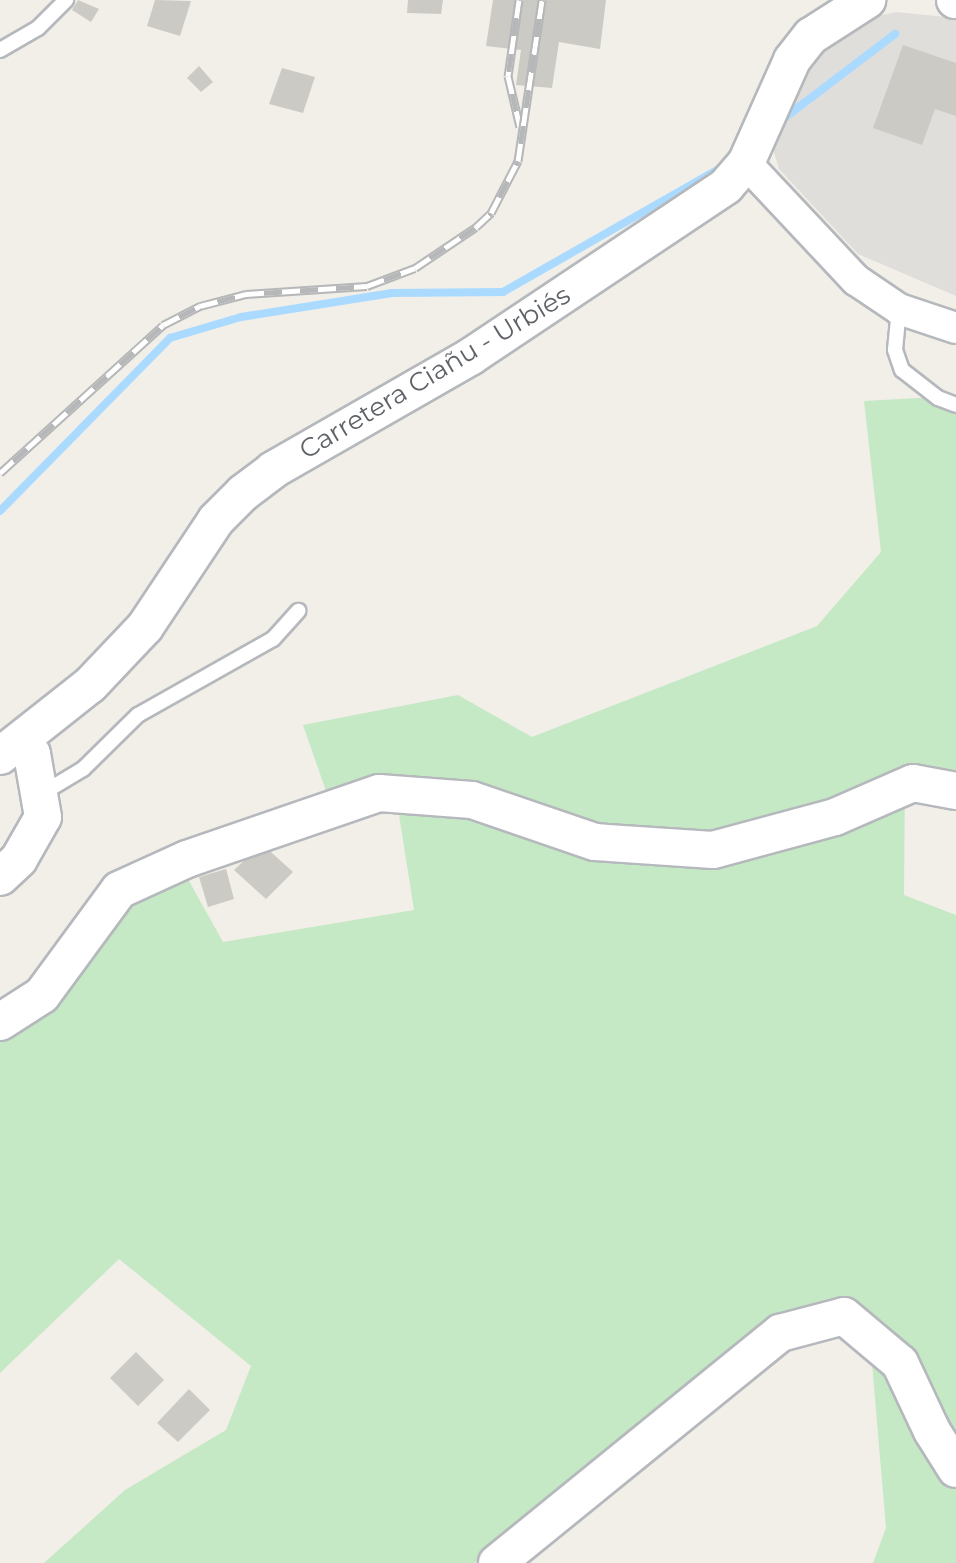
<!DOCTYPE html>
<meta charset="utf-8">
<style>
body{margin:0}
#map{position:relative;width:956px;height:1563px;overflow:hidden;background:#f1efe8;font-family:Montserrat,sans-serif}
div>[style]{position:absolute}
.industrial>*{inset:0;background:#e0deda}
.green>*{inset:0;background:#c5e8c5}
.stream>*{height:8px;margin:-4px;padding:0 4px;transform-origin:4px;border-radius:4px;background:#aadaff}
.building>*{inset:0;background:#cccac5}
.roads{filter:drop-shadow(2px 0 #b5b8bc) drop-shadow(-2px 0 #b5b8bc) drop-shadow(0 2px #b5b8bc) drop-shadow(0 -2px #b5b8bc)}
.service>*{height:14px;margin:-7px;padding:0 7px;transform-origin:7px;border-radius:7px;background:#fff}
.minor>*{height:30px;margin:-15px;padding:0 15px;transform-origin:15px;border-radius:15px;background:#fff}
.tertiary>*{height:36px;margin:-18px;padding:0 18px;transform-origin:18px;border-radius:18px;background:#fff}
.rail>*{height:9px;margin-top:-4.5px;transform-origin:0;background:repeating-linear-gradient(90deg,#fff 0 18px,#b6b7b8 0 36px);box-sizing:border-box;border-block:2px solid #b6b7b8}
span{translate:-50% -50%;white-space:nowrap;text-align:center;line-height:1.15;-webkit-text-stroke:6px #fff;paint-order:stroke}
.street-label{font-size:26px;color:#5f6368}
</style>
<div id="map">
<div class="industrial">
<i style="clip-path:polygon(896px 12px,956px 18px,956px 296px,858px 254px,779px 169px,770px 139px,790px 95px,829px 40px,859px 20px)"></i>
</div>
<div class="green">
<i style="clip-path:polygon(956px 396px,956px 770px,905px 769px,904px 895px,956px 915px,956px 1563px,873px 1563px,886px 1528px,872px 1363px,916px 1357px,885px 1325px,843px 1305px,500px 1541px,475px 1563px,44px 1563px,125px 1490px,226px 1430px,251px 1366px,119px 1259px,0 1373px,0 1031px,129px 899px,184px 872px,223px 942px,414px 910px,394px 783px,326px 791px,303px 725px,458px 695px,532px 737px,817px 626px,881px 552px,864px 401px)"></i>
</div>
<div class="stream">
<i style="left:783px;top:119px;width:141px;rotate:-37.2deg"></i>
<i style="left:0;top:511px;width:243px;rotate:-45.5deg"></i>
<i style="left:170px;top:338px;width:74px;rotate:-16.5deg"></i>
<i style="left:241px;top:317px;width:153px;rotate:-9deg"></i>
<i style="left:392px;top:293px;width:111px;rotate:-0.5deg"></i>
<i style="left:503px;top:292px;width:250px;rotate:-29.7deg"></i>
</div>
<div class="building">
<i style="clip-path:polygon(78px 0,99px 9px,91px 22px,72px 10px)"></i>
<i style="clip-path:polygon(155px 0,191px 1px,180px 36px,147px 26px)"></i>
<i style="clip-path:polygon(408px 0,443px 0,441px 14px,407px 13px)"></i>
<i style="clip-path:polygon(493px 0,606px 0,600px 49px,559px 42px,552px 88px,516px 85px,521px 50px,486px 46px)"></i>
<i style="clip-path:polygon(903px 45px,956px 63px,956px 116px,935px 109px,922px 145px,873px 128px)"></i>
<i style="clip-path:polygon(199px 66px,213px 82px,201px 92px,187px 78px)"></i>
<i style="clip-path:polygon(282px 68px,315px 77px,303px 113px,269px 104px)"></i>
<i style="clip-path:polygon(262px 844px,293px 872px,266px 899px,234px 870px)"></i>
<i style="clip-path:polygon(226px 869px,234px 899px,208px 907px,199px 877px)"></i>
<i style="clip-path:polygon(136px 1352px,164px 1380px,138px 1406px,110px 1378px)"></i>
<i style="clip-path:polygon(189px 1389px,210px 1410px,178px 1442px,157px 1423px)"></i>
</div>
<div class="roads">
<div class="service">
<i style="left:0;top:50px;width:44px;rotate:-30.1deg"></i>
<i style="left:38px;top:28px;width:40px;rotate:-45deg"></i>
<i style="left:899px;top:309px;width:41px;rotate:95.6deg"></i>
<i style="left:895px;top:350px;width:21px;rotate:71deg"></i>
<i style="left:902px;top:370px;width:46px;rotate:37.9deg"></i>
<i style="left:938px;top:398px;width:19px;rotate:21deg"></i>
<i style="left:43px;top:793px;width:47px;rotate:-31deg"></i>
<i style="left:83px;top:769px;width:77px;rotate:-44.5deg"></i>
<i style="left:138px;top:715px;width:155px;rotate:-29.4deg"></i>
<i style="left:273px;top:639px;width:38px;rotate:-48deg"></i>
</div>
<div class="minor">
<i style="left:746px;top:163px;width:161px;rotate:46.8deg"></i>
<i style="left:856px;top:280px;width:52px;rotate:34deg"></i>
<i style="left:899px;top:309px;width:60px;rotate:18.4deg"></i>
</div>
<div class="tertiary">
<i style="left:955px;top:0;width:1px"></i>
<i style="left:0;top:756px;width:115px;rotate:-38.3deg"></i>
<i style="left:90px;top:685px;width:80px;rotate:-46.5deg"></i>
<i style="left:145px;top:627px;width:128px;rotate:-56.4deg"></i>
<i style="left:216px;top:520px;width:38px;rotate:-45deg"></i>
<i style="left:243px;top:493px;width:38px;rotate:-37deg"></i>
<i style="left:273px;top:470px;width:227px;rotate:-29.8deg"></i>
<i style="left:470px;top:357px;width:308px;rotate:-33.7deg"></i>
<i style="left:726px;top:186px;width:30px;rotate:-49deg"></i>
<i style="left:746px;top:163px;width:113px;rotate:-65.9deg"></i>
<i style="left:792px;top:60px;width:31px;rotate:-52deg"></i>
<i style="left:811px;top:36px;width:67px;rotate:-32.7deg"></i>
<i style="left:0;top:877px;width:26px;rotate:-43deg"></i>
<i style="left:19px;top:859px;width:48px;rotate:-60.3deg"></i>
<i style="left:43px;top:817px;width:64px;rotate:-99.9deg"></i>
<i style="left:32px;top:754px;width:18px;rotate:-133deg"></i>
<i style="left:0;top:1022px;width:50px;rotate:-32.7deg"></i>
<i style="left:42px;top:995px;width:130px;rotate:-53.7deg"></i>
<i style="left:119px;top:890px;width:75px;rotate:-24.5deg"></i>
<i style="left:187px;top:859px;width:203px;rotate:-19deg"></i>
<i style="left:379px;top:793px;width:93px;rotate:4.3deg"></i>
<i style="left:472px;top:800px;width:130px;rotate:18.9deg"></i>
<i style="left:595px;top:842px;width:118px;rotate:3.9deg"></i>
<i style="left:713px;top:850px;width:126px;rotate:-15.1deg"></i>
<i style="left:835px;top:817px;width:85px;rotate:-23.6deg"></i>
<i style="left:913px;top:783px;width:44px;rotate:10.5deg"></i>
<i style="left:497px;top:1563px;width:365px;rotate:-39.1deg"></i>
<i style="left:780px;top:1333px;width:66px;rotate:-14.9deg"></i>
<i style="left:844px;top:1316px;width:73px;rotate:40deg"></i>
<i style="left:900px;top:1363px;width:75px;rotate:64.8deg"></i>
<i style="left:932px;top:1431px;width:45px;rotate:57.7deg"></i>
</div>
</div>
<div class="rail">
<i style="left:519px;top:0;width:77px;rotate:98.2deg"></i>
<i style="left:508px;top:76px;width:52px;rotate:76.8deg"></i>
<i style="left:0;top:473px;width:220px;rotate:-42.2deg"></i>
<i style="left:163px;top:325px;width:42px;rotate:-27.2deg"></i>
<i style="left:200px;top:306px;width:48px;rotate:-14.6deg"></i>
<i style="left:246px;top:294px;width:121px;rotate:-3.8deg"></i>
<i style="left:367px;top:286px;width:51px;rotate:-20.6deg"></i>
<i style="left:415px;top:268px;width:73px;rotate:-33.9deg"></i>
<i style="left:476px;top:227px;width:21px;rotate:-43deg"></i>
<i style="left:491px;top:213px;width:59px;rotate:-62.6deg"></i>
<i style="left:518px;top:161px;width:163px;rotate:-81.5deg"></i>
</div>
<div class="street-label">
<span style="left:435px;top:373px;rotate:-31deg">Carretera Ciañu - Urbiés</span>
</div>
</div>
